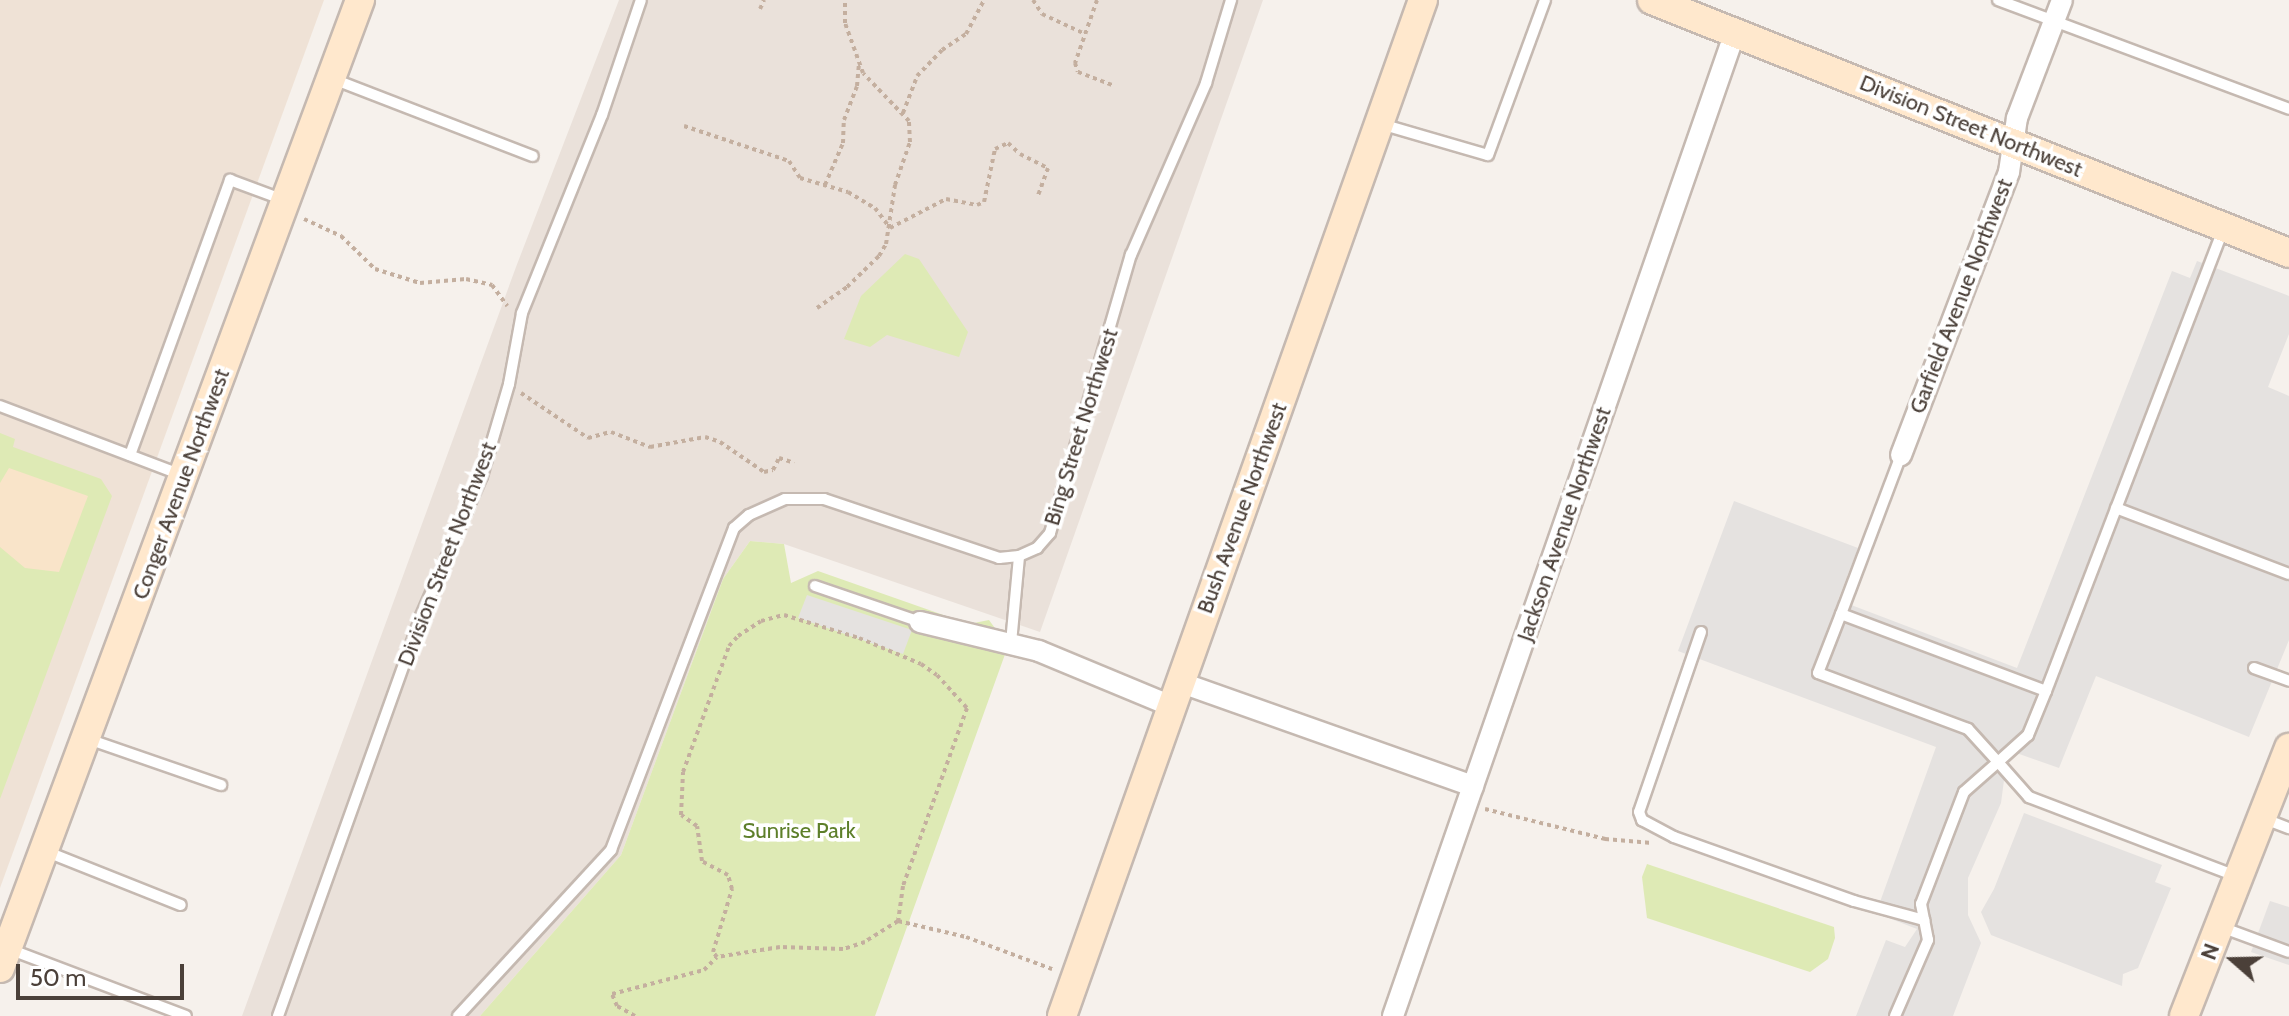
<!DOCTYPE html>
<style>
body{margin:0}
#map{position:relative;width:2289px;height:1016px;overflow:hidden;background:#f6f1ec;font-family:Cabin,sans-serif}
div>[style]{position:absolute}
.residential>*{inset:0;background:#eae1da}
.education>*{inset:0;background:#efe2d6}
.green>*{inset:0;background:#deeab5}
.sand>*{inset:0;background:#f9e4c9}
.parking>*{inset:0;background:#e5e2e0}
.path>*{height:4px;margin-top:-2px;transform-origin:0;background:repeating-linear-gradient(90deg,#c4af9f 0 4px,transparent 0 8px)}
.roads{filter:drop-shadow(2px 0 #c5b9b1) drop-shadow(-2px 0 #c5b9b1) drop-shadow(0 2px #c5b9b1) drop-shadow(0 -2px #c5b9b1)}
.lane>*{height:10px;margin:-5px;padding:0 5px;transform-origin:5px;border-radius:5px;background:#fff}
.street>*{height:20px;margin:-10px;padding:0 10px;transform-origin:10px;border-radius:10px;background:#fff}
.secondary>*{height:28px;margin:-14px;padding:0 14px;transform-origin:14px;border-radius:14px;background:#ffe8cd}
span{translate:-50% -50%;white-space:nowrap;text-align:center;line-height:1.15;-webkit-text-stroke:7px #fff;paint-order:stroke}
.street-label{font-size:22px;color:#4b4039}
.park-label{font-size:22px;color:#5d7f2a}
.north{position:absolute;left:2193px;top:920px;width:80px;height:80px;-webkit-text-stroke:6px #fff;paint-order:stroke;rotate:290deg;font-size:22px;font-weight:700;line-height:32px;text-align:center;color:#4b4039}
.north::after{content:'';display:block;margin:auto;width:28px;height:36px;background:#4b4039;clip-path:polygon(50% 0,100% 100%,50% 72%,0 100%)}
.scale{position:absolute;left:16px;top:964px;width:168px;height:36px;box-sizing:border-box;border:4px solid #4b4039;border-top:0;padding-left:10px;font-size:24px;line-height:28px;white-space:nowrap;color:#4b4039;-webkit-text-stroke:6px #fff;paint-order:stroke}
</style>
<div id="map">
<div class="residential">
<i style="clip-path:polygon(619px 0,1263px 0,1040px 632px,784px 544px,750px 541px,723px 579px,621px 855px,480px 1016px,242px 1016px,516px 267px)"></i>
</div>
<div class="education">
<i style="clip-path:polygon(0 0,324px 0,0 888px)"></i>
</div>
<div class="green">
<i style="clip-path:polygon(905px 254px,919px 259px,968px 332px,959px 357px,887px 335px,870px 347px,844px 339px,861px 296px)"></i>
<i style="clip-path:polygon(0 433px,15px 439px,13px 447px,101px 479px,112px 496px,0 799px)"></i>
<i style="clip-path:polygon(750px 541px,784px 544px,791px 583px,818px 571px,969px 624px,989px 620px,1008px 646px,875px 1016px,480px 1016px,621px 855px,723px 579px)"></i>
<i style="clip-path:polygon(1647px 864px,1834px 927px,1835px 938px,1828px 959px,1810px 972px,1647px 918px,1642px 877px)"></i>
</div>
<div class="sand">
<i style="clip-path:polygon(9px 468px,88px 496px,59px 572px,25px 568px,0 547px,0 483px)"></i>
</div>
<div class="parking">
<i style="clip-path:polygon(2197px 261px,2289px 296px,2289px 334px,2268px 387px,2289px 396px,2289px 640px,2249px 737px,2096px 676px,2059px 768px,2008px 750px,2001px 803px,1968px 878px,1968px 915px,1981px 943px,1953px 1016px,1856px 1016px,1886px 940px,1905px 947px,1917px 929px,1876px 913px,1936px 747px,1678px 651px,1734px 501px,1858px 548px,1838px 600px,2017px 668px,2172px 271px,2190px 278px)"></i>
<i style="clip-path:polygon(807px 595px,912px 630px,903px 654px,798px 618px)"></i>
<i style="clip-path:polygon(2024px 813px,2162px 865px,2155px 882px,2171px 888px,2138px 968px,2123px 974px,2122px 986px,1991px 935px,1981px 912px,1994px 889px)"></i>
<i style="clip-path:polygon(2270px 901px,2289px 907px,2289px 965px,2251px 952px)"></i>
</div>
<div class="path">
<i style="left:1033px;top:0;width:17px;rotate:57deg"></i>
<i style="left:1042px;top:14px;width:47px;rotate:24.9deg"></i>
<i style="left:1097px;top:0;width:67px;rotate:109.2deg"></i>
<i style="left:1075px;top:63px;width:9px;rotate:72deg"></i>
<i style="left:1078px;top:72px;width:39px;rotate:21deg"></i>
<i style="left:760px;top:9px;width:10px;rotate:-66deg"></i>
<i style="left:903px;top:113px;width:40px;rotate:-69deg"></i>
<i style="left:917px;top:76px;width:36px;rotate:-46deg"></i>
<i style="left:942px;top:50px;width:29px;rotate:-34deg"></i>
<i style="left:966px;top:34px;width:38px;rotate:-62deg"></i>
<i style="left:684px;top:126px;width:111px;rotate:18.4deg"></i>
<i style="left:789px;top:161px;width:20px;rotate:57deg"></i>
<i style="left:800px;top:178px;width:50px;rotate:16.3deg"></i>
<i style="left:848px;top:192px;width:31px;rotate:31deg"></i>
<i style="left:875px;top:208px;width:25px;rotate:53deg"></i>
<i style="left:890px;top:228px;width:63px;rotate:-27.4deg"></i>
<i style="left:946px;top:199px;width:32px;rotate:11deg"></i>
<i style="left:977px;top:205px;width:8px;rotate:-23deg"></i>
<i style="left:984px;top:202px;width:54px;rotate:-78.3deg"></i>
<i style="left:995px;top:149px;width:14px;rotate:-25deg"></i>
<i style="left:1008px;top:143px;width:16px;rotate:43deg"></i>
<i style="left:1020px;top:154px;width:31px;rotate:27deg"></i>
<i style="left:1048px;top:168px;width:29px;rotate:110deg"></i>
<i style="left:825px;top:185px;width:46px;rotate:-66.8deg"></i>
<i style="left:843px;top:143px;width:23px;rotate:-88deg"></i>
<i style="left:844px;top:120px;width:36px;rotate:-69deg"></i>
<i style="left:857px;top:86px;width:22px;rotate:-85deg"></i>
<i style="left:304px;top:219px;width:41px;rotate:24.7deg"></i>
<i style="left:341px;top:236px;width:47px;rotate:44.1deg"></i>
<i style="left:375px;top:269px;width:47px;rotate:17.3deg"></i>
<i style="left:420px;top:283px;width:46px;rotate:-5deg"></i>
<i style="left:466px;top:279px;width:27px;rotate:13deg"></i>
<i style="left:492px;top:285px;width:26px;rotate:54deg"></i>
<i style="left:817px;top:308px;width:37px;rotate:-35deg"></i>
<i style="left:847px;top:287px;width:45px;rotate:-44.1deg"></i>
<i style="left:879px;top:256px;width:14px;rotate:-60deg"></i>
<i style="left:886px;top:244px;width:60px;rotate:-81.3deg"></i>
<i style="left:895px;top:185px;width:46px;rotate:-70.8deg"></i>
<i style="left:910px;top:142px;width:21px;rotate:-93deg"></i>
<i style="left:909px;top:121px;width:66px;rotate:-133.8deg"></i>
<i style="left:863px;top:73px;width:53px;rotate:-109.8deg"></i>
<i style="left:845px;top:23px;width:23px;rotate:-90deg"></i>
<i style="left:521px;top:393px;width:81px;rotate:33.9deg"></i>
<i style="left:588px;top:438px;width:24px;rotate:-15deg"></i>
<i style="left:611px;top:432px;width:42px;rotate:21deg"></i>
<i style="left:650px;top:447px;width:56px;rotate:-10.3deg"></i>
<i style="left:705px;top:437px;width:16px;rotate:18deg"></i>
<i style="left:720px;top:442px;width:53px;rotate:34.3deg"></i>
<i style="left:764px;top:472px;width:9px;rotate:-13deg"></i>
<i style="left:773px;top:470px;width:13px;rotate:-63deg"></i>
<i style="left:779px;top:458px;width:16px;rotate:18deg"></i>
<i style="left:784px;top:615px;width:78px;rotate:17deg"></i>
<i style="left:859px;top:638px;width:67px;rotate:22.8deg"></i>
<i style="left:921px;top:664px;width:19px;rotate:35deg"></i>
<i style="left:937px;top:675px;width:45px;rotate:47.7deg"></i>
<i style="left:967px;top:708px;width:189px;rotate:109.8deg"></i>
<i style="left:903px;top:886px;width:35px;rotate:98deg"></i>
<i style="left:898px;top:921px;width:39px;rotate:148deg"></i>
<i style="left:865px;top:942px;width:23px;rotate:162deg"></i>
<i style="left:843px;top:949px;width:63px;rotate:-178.2deg"></i>
<i style="left:780px;top:947px;width:64px;rotate:171deg"></i>
<i style="left:717px;top:957px;width:6px;rotate:-129deg"></i>
<i style="left:713px;top:952px;width:66px;rotate:-73.2deg"></i>
<i style="left:732px;top:889px;width:15px;rotate:-106deg"></i>
<i style="left:728px;top:875px;width:30px;rotate:-152deg"></i>
<i style="left:702px;top:861px;width:35px;rotate:-98deg"></i>
<i style="left:697px;top:826px;width:19px;rotate:-145deg"></i>
<i style="left:681px;top:815px;width:43px;rotate:-87.3deg"></i>
<i style="left:683px;top:772px;width:134px;rotate:-69.9deg"></i>
<i style="left:729px;top:646px;width:13px;rotate:-48deg"></i>
<i style="left:738px;top:636px;width:27px;rotate:-33deg"></i>
<i style="left:761px;top:621px;width:24px;rotate:-15deg"></i>
<i style="left:1485px;top:809px;width:124px;rotate:14deg"></i>
<i style="left:1605px;top:839px;width:47px;rotate:4.9deg"></i>
<i style="left:898px;top:921px;width:70px;rotate:13.2deg"></i>
<i style="left:966px;top:937px;width:92px;rotate:20.4deg"></i>
<i style="left:635px;top:1016px;width:21px;rotate:-151deg"></i>
<i style="left:617px;top:1006px;width:13px;rotate:-113deg"></i>
<i style="left:612px;top:994px;width:95px;rotate:-14.6deg"></i>
<i style="left:704px;top:970px;width:18px;rotate:-45deg"></i>
</div>
<div class="roads">
<div class="lane">
<i style="left:1998px;top:0;width:311px;rotate:20.5deg"></i>
<i style="left:333px;top:79px;width:214px;rotate:21.1deg"></i>
<i style="left:1381px;top:124px;width:111px;rotate:16.2deg"></i>
<i style="left:1488px;top:155px;width:165px;rotate:-69.8deg"></i>
<i style="left:0;top:406px;width:195px;rotate:20.8deg"></i>
<i style="left:130px;top:455px;width:293px;rotate:-70deg"></i>
<i style="left:230px;top:180px;width:58px;rotate:20.3deg"></i>
<i style="left:2116px;top:508px;width:185px;rotate:20.9deg"></i>
<i style="left:815px;top:586px;width:111px;rotate:18.9deg"></i>
<i style="left:1841px;top:614px;width:219px;rotate:20.6deg"></i>
<i style="left:2046px;top:691px;width:48px;rotate:112.2deg"></i>
<i style="left:2028px;top:735px;width:40px;rotate:138deg"></i>
<i style="left:1998px;top:762px;width:45px;rotate:-132.3deg"></i>
<i style="left:1968px;top:729px;width:160px;rotate:-159.5deg"></i>
<i style="left:1818px;top:673px;width:63px;rotate:-68.7deg"></i>
<i style="left:1841px;top:614px;width:170px;rotate:-69.3deg"></i>
<i style="left:1701px;top:632px;width:190px;rotate:109deg"></i>
<i style="left:1639px;top:812px;width:9px;rotate:69deg"></i>
<i style="left:1642px;top:820px;width:36px;rotate:28deg"></i>
<i style="left:1674px;top:837px;width:191px;rotate:19.6deg"></i>
<i style="left:1854px;top:901px;width:73px;rotate:15.2deg"></i>
<i style="left:1011px;top:643px;width:87px;rotate:-84.7deg"></i>
<i style="left:2254px;top:668px;width:37px;rotate:20deg"></i>
<i style="left:2046px;top:691px;width:494px;rotate:-69deg"></i>
<i style="left:88px;top:739px;width:141px;rotate:19.1deg"></i>
<i style="left:2265px;top:819px;width:26px;rotate:21deg"></i>
<i style="left:45px;top:851px;width:146px;rotate:21.7deg"></i>
<i style="left:2221px;top:927px;width:72px;rotate:20.2deg"></i>
<i style="left:9px;top:949px;width:189px;rotate:20.7deg"></i>
<i style="left:278px;top:1016px;width:425px;rotate:-70.3deg"></i>
<i style="left:421px;top:616px;width:153px;rotate:-66.5deg"></i>
<i style="left:482px;top:476px;width:96px;rotate:-73.6deg"></i>
<i style="left:509px;top:384px;width:72px;rotate:-79.6deg"></i>
<i style="left:522px;top:313px;width:214px;rotate:-68deg"></i>
<i style="left:602px;top:115px;width:121px;rotate:-71.3deg"></i>
<i style="left:458px;top:1016px;width:226px;rotate:-47.3deg"></i>
<i style="left:611px;top:850px;width:345px;rotate:-69.1deg"></i>
<i style="left:734px;top:528px;width:20px;rotate:-41deg"></i>
<i style="left:749px;top:515px;width:39px;rotate:-24deg"></i>
<i style="left:785px;top:499px;width:39px"></i>
<i style="left:824px;top:499px;width:185px;rotate:18.6deg"></i>
<i style="left:999px;top:558px;width:20px;rotate:-6deg"></i>
<i style="left:1019px;top:556px;width:20px;rotate:-24deg"></i>
<i style="left:1037px;top:548px;width:20px;rotate:-49deg"></i>
<i style="left:1050px;top:533px;width:290px;rotate:-73.8deg"></i>
<i style="left:1131px;top:255px;width:188px;rotate:-66.4deg"></i>
<i style="left:1206px;top:83px;width:87px;rotate:-73.2deg"></i>
<i style="left:1895px;top:1016px;width:83px;rotate:-66.5deg"></i>
<i style="left:1928px;top:940px;width:37px;rotate:-101deg"></i>
<i style="left:1921px;top:904px;width:120px;rotate:-69deg"></i>
<i style="left:1964px;top:792px;width:45px;rotate:-41.4deg"></i>
<i style="left:1998px;top:762px;width:47px;rotate:48.5deg"></i>
<i style="left:2029px;top:797px;width:222px;rotate:20.9deg"></i>
</div>
<div class="street">
<i style="left:1901px;top:455px;width:303px;rotate:-69.1deg"></i>
<i style="left:2009px;top:172px;width:55px;rotate:-81.6deg"></i>
<i style="left:2017px;top:118px;width:126px;rotate:-69.1deg"></i>
<i style="left:920px;top:622px;width:122px;rotate:13.7deg"></i>
<i style="left:1039px;top:651px;width:143px;rotate:22.6deg"></i>
<i style="left:1179px;top:682px;width:312px;rotate:19.5deg"></i>
<i style="left:1393px;top:1016px;width:1042px;rotate:-70.83deg"></i>
</div>
<div class="secondary">
<i style="left:1652px;top:0;width:685px;rotate:21.66deg"></i>
<i style="left:0;top:968px;width:1033px;rotate:-69.6deg"></i>
<i style="left:1062px;top:1016px;width:1078px;rotate:-70.44deg"></i>
<i style="left:2184px;top:1016px;width:288px;rotate:-68.6deg"></i>
</div>
</div>
<div class="street-label">
<span style="left:1971px;top:126px;rotate:22deg">Division Street Northwest</span>
<span style="left:1961px;top:296px;rotate:-69deg">Garfield Avenue Northwest</span>
<span style="left:1081px;top:427px;rotate:-73deg">Bing Street Northwest</span>
<span style="left:181px;top:484px;rotate:-70deg">Conger Avenue Northwest</span>
<span style="left:1242px;top:508px;rotate:-70deg">Bush Avenue Northwest</span>
<span style="left:1564px;top:524px;rotate:-71deg">Jackson Avenue Northwest</span>
<span style="left:447px;top:554px;rotate:-69deg">Division Street Northwest</span>
</div>
<div class="park-label">
<span style="left:799px;top:831px">Sunrise Park</span>
</div>
<div class="north">N</div>
<div class="scale">50 m</div>
</div>
